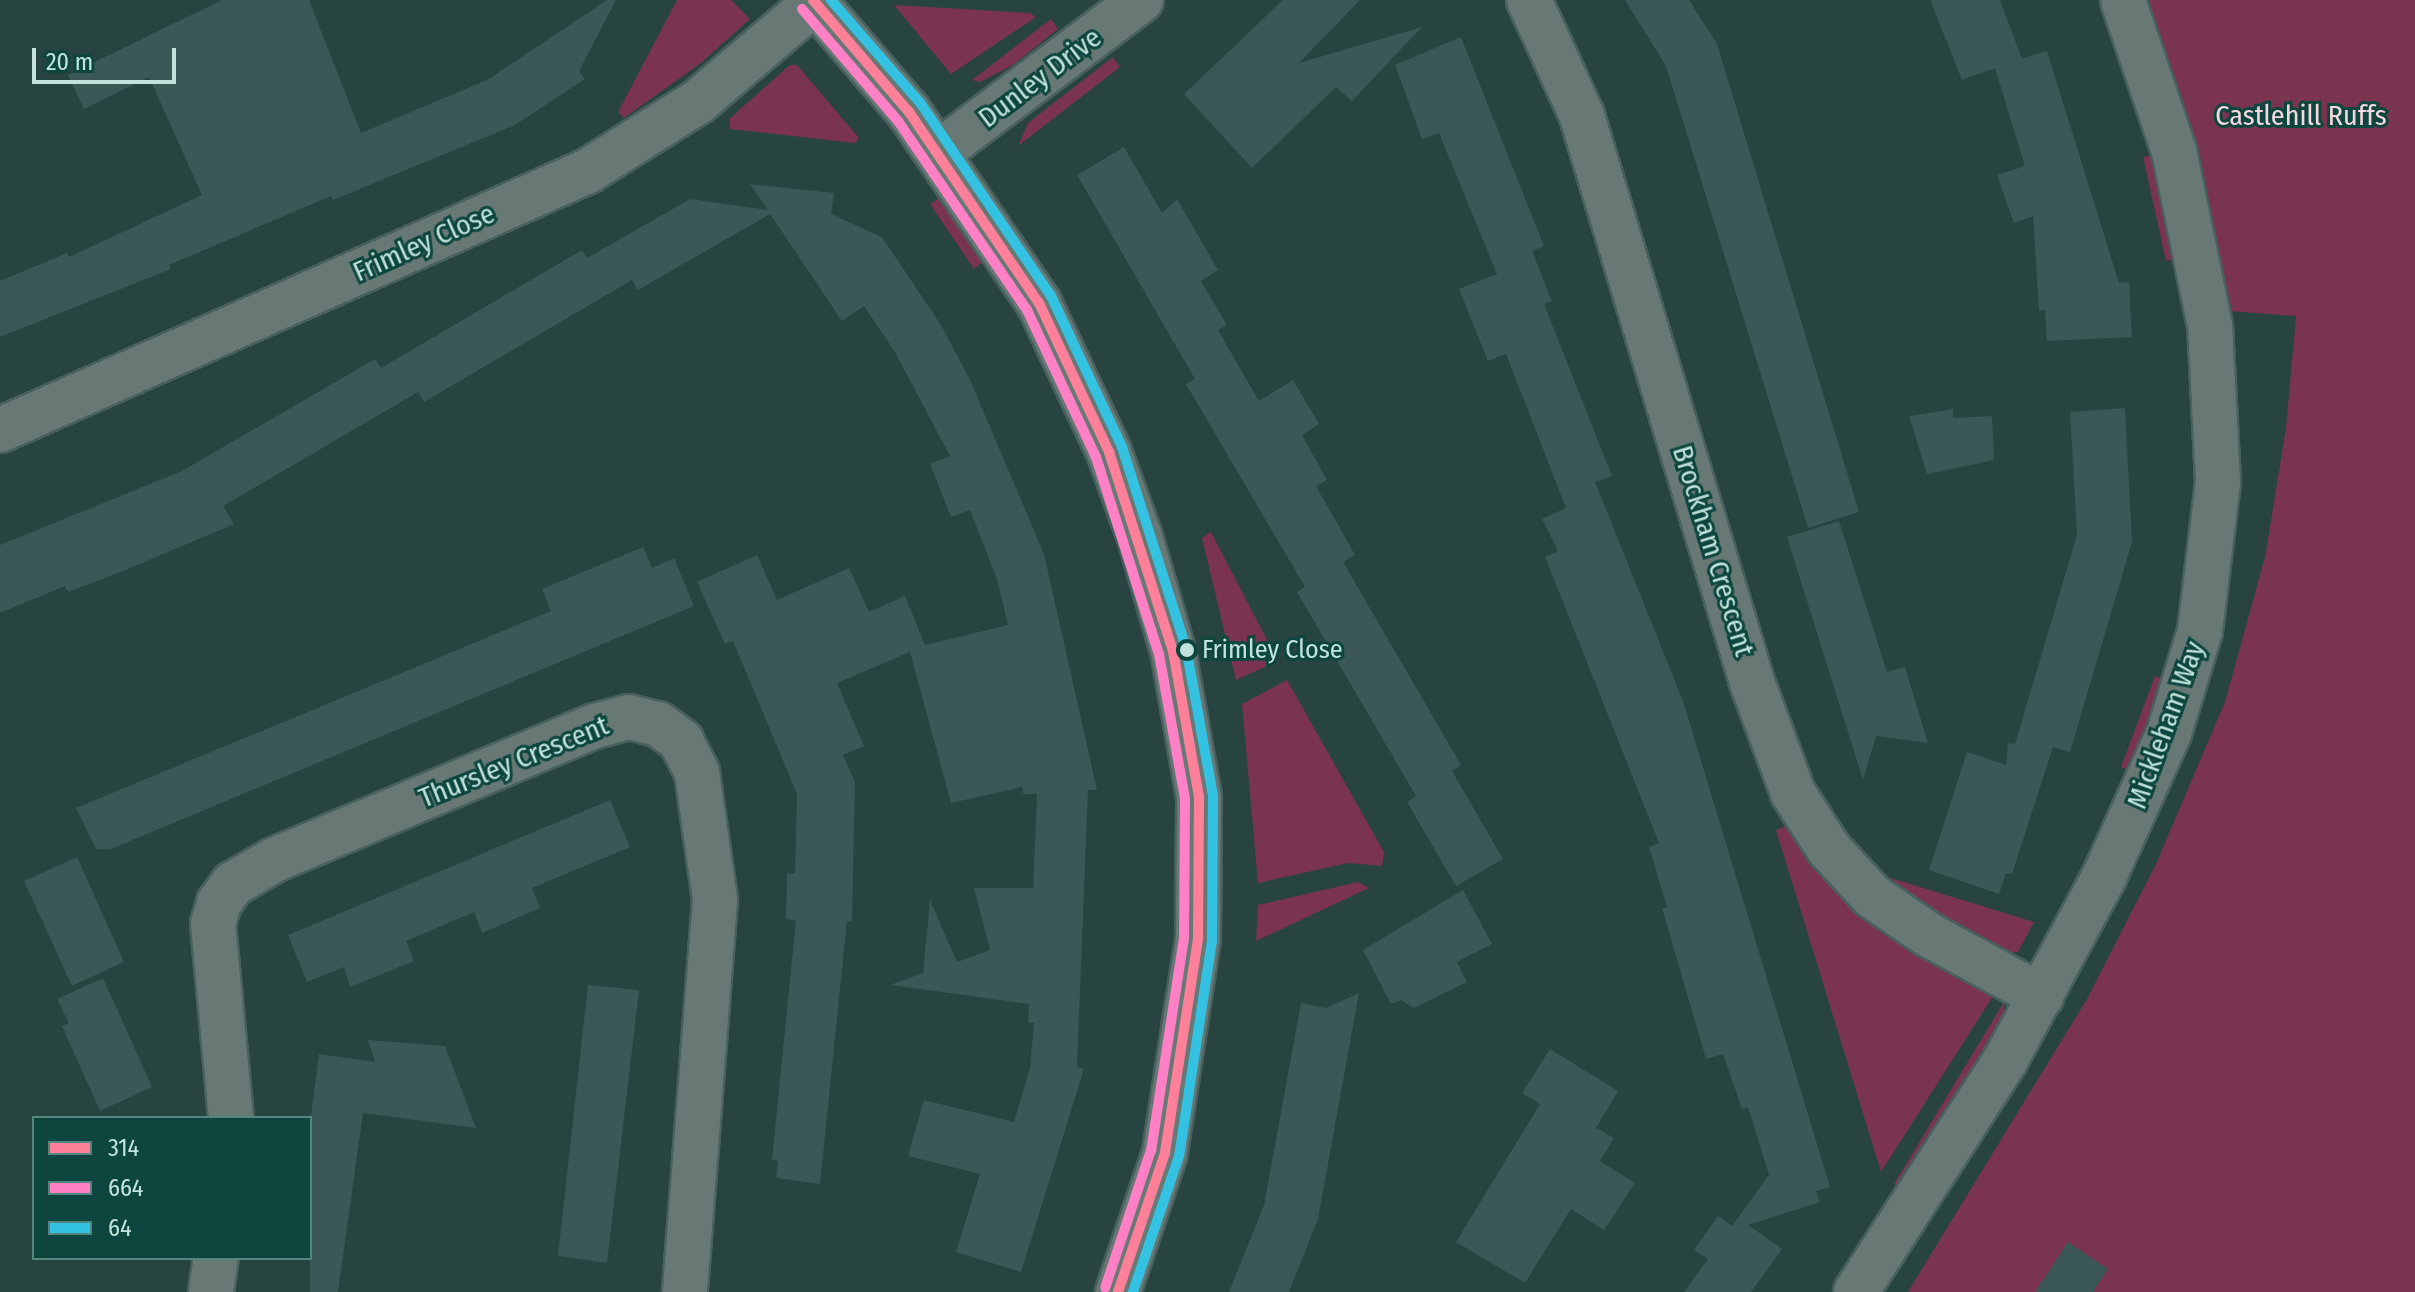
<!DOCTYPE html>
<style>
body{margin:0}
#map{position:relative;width:2415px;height:1292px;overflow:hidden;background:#274440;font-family:"Fira Sans Condensed",sans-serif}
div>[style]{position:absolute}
.green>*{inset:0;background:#7a344f}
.building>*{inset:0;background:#3b5756}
.roads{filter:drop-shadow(2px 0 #48615e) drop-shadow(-2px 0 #48615e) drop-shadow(0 2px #48615e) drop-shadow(0 -2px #48615e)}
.minor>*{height:44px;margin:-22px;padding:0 22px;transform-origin:22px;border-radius:22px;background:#687875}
.bus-1>*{height:10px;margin:-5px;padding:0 5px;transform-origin:5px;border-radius:5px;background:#ff8098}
.bus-2>*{height:10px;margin:-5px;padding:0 5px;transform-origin:5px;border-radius:5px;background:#ff80c5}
.bus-3>*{height:10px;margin:-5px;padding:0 5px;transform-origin:5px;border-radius:5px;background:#33c2e2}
.dots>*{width:22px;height:22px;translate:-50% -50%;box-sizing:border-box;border:4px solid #0c463e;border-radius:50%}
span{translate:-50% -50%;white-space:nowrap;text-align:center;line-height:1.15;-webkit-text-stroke:6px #0c463e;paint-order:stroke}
.bus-label{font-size:26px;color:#c2e3dc}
.left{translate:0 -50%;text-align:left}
.street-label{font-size:28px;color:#c2e3dc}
.park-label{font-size:28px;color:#f8d8e0}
.legend{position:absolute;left:32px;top:1116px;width:280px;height:144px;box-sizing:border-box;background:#0c463e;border:2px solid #55857d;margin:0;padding:10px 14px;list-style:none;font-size:24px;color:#c2e3dc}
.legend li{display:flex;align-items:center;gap:16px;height:40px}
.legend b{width:40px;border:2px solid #55857d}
.scale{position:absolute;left:32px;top:48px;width:144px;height:36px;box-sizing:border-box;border:4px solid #c2e3dc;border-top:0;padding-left:10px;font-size:24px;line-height:28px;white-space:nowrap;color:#c2e3dc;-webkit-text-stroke:6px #0c463e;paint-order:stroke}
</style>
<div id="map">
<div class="green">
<i style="clip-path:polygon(677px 0,731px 0,750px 19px,701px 63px,624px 118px,618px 112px)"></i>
<i style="clip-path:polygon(2142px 0,2415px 0,2415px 1292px,1908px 1292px,2087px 999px,2156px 864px,2225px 702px,2265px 557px,2286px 428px,2296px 316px,2229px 311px,2185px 122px)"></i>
<i style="clip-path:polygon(894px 5px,1030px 13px,1036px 17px,951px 74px)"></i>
<i style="clip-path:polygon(1051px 19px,1058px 29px,1013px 65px,980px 82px,972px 80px)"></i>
<i style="clip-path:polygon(1113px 57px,1120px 67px,1018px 146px,1028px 123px)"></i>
<i style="clip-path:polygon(790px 65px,797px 65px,859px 138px,855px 143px,730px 129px,730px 118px)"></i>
<i style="clip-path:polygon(2153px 155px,2176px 259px,2166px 261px,2143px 157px)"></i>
<i style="clip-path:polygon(940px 198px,984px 261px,974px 269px,930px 204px)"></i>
<i style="clip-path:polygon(1211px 532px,1278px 661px,1236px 680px,1202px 538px)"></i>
<i style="clip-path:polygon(2155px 676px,2167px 680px,2133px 772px,2121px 767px)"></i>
<i style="clip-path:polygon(1287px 680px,1384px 852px,1382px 866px,1348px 863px,1258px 883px,1242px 704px)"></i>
<i style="clip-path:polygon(1789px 825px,1995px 993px,1881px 1172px,1776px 830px)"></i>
<i style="clip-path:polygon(1881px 875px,2034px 922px,2018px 952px,2008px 953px,1920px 907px)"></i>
<i style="clip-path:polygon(1358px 882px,1369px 888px,1256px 941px,1258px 905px)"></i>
<i style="clip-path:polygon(2004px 1002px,2004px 1026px,1902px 1189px,1894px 1184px)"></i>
</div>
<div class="building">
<i style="clip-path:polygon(222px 0,309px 0,361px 133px,487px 80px,607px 0,616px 0,579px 71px,585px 79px,515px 125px,333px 200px,331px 196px,169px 265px,171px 269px,0 337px,0 281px,67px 253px,69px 257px,202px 195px,149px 77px,84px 109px,68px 75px)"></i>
<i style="clip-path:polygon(1283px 0,1360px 0,1299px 63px,1422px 27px,1352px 101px,1336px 87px,1252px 168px,1184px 94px)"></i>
<i style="clip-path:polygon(1625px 0,1689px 0,1717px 44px,1859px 512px,1808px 528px,1666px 66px)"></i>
<i style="clip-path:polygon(1930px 0,2000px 0,2022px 59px,2017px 60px,2047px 51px,2119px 283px,2129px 282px,2132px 337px,2047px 341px,2045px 310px,2039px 310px,2033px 216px,2014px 223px,1997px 175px,2025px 166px,1995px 68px,1962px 80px)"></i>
<i style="clip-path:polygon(1461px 37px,1544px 246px,1532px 251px,1552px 301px,1544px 304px,1612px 476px,1595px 482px,1683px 701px,1830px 1187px,1816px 1191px,1820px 1202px,1748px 1225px,1782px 1249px,1751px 1292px,1684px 1292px,1708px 1259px,1694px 1250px,1718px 1216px,1732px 1226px,1769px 1175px,1748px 1107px,1742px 1109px,1723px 1054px,1706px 1059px,1662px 908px,1667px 907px,1649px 847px,1659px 843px,1545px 557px,1558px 551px,1542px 519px,1566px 508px,1506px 354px,1488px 361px,1459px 289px,1497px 274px,1439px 133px,1422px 139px,1395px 65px)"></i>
<i style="clip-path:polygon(1124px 147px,1162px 213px,1177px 199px,1218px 270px,1201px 281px,1227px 325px,1218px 330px,1259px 401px,1293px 380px,1319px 424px,1302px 435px,1327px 480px,1316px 486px,1355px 555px,1343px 562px,1461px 765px,1452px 771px,1503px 859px,1456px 886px,1407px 802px,1416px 796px,1297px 592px,1305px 587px,1186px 384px,1195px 379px,1077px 175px)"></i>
<i style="clip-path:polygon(750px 184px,834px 193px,831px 214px,882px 237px,941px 325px,970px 380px,1044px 554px,1097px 790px,1088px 790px,1077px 1067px,1084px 1069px,1021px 1272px,956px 1252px,980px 1174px,908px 1156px,924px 1100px,1014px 1122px,1030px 1068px,1034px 1023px,1028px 1023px,1029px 1004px,890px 985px,923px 973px,930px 900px,957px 962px,990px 950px,974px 888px,1033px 888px,1037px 794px,1023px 794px,1022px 787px,951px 803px,910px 652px,837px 683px,864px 746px,843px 755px,855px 782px,852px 921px,847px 921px,820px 1184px,776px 1178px,778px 1161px,772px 1160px,796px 920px,786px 919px,787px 873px,795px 874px,797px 794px,733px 641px,725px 644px,697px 582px,757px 555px,777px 600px,849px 568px,869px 612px,905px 596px,925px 645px,1008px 625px,997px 579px,970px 510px,951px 517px,930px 464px,950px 456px,895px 352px,864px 306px,842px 321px,770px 214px,638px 290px,632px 280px,424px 402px,418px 392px,223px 506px,234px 524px,123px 571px,68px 592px,65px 586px,0 613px,0 545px,182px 471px,375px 359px,381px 368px,582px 250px,587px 258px,690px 199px,768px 210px)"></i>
<i style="clip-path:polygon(2125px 408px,2132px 542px,2070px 752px,2053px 747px,2012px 874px,2006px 873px,1999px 894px,1929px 870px,1967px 752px,2006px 765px,2008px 743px,2015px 744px,2077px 535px,2070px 412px)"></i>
<i style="clip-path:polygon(1953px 409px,1953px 418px,1992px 416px,1994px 460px,1927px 474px,1909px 416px)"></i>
<i style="clip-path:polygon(1839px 521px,1887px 672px,1905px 667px,1928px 743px,1876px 736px,1863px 780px,1787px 537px)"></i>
<i style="clip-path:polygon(643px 547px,652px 568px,674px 558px,694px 606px,111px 849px,96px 849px,76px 808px,551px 611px,542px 589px)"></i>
<i style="clip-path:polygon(610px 800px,630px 847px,532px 888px,540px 908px,482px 933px,474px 912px,406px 941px,414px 961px,350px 987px,344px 967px,307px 982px,288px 935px)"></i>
<i style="clip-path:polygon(77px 857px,124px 962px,72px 986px,24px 881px)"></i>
<i style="clip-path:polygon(1463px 890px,1492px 944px,1457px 962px,1467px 982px,1414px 1008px,1401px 1000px,1391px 1004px,1363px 950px)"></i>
<i style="clip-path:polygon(103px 978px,152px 1087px,100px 1111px,62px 1026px,69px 1023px,57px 999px)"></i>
<i style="clip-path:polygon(588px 985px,639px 990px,607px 1263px,558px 1256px)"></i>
<i style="clip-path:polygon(1359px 993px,1318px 1219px,1289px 1292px,1229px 1292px,1264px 1205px,1301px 1003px,1326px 1008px)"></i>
<i style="clip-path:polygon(368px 1040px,445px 1046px,476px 1128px,363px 1113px,338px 1292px,310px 1292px,310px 1123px,319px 1054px,375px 1062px)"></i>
<i style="clip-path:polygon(1550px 1049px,1618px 1091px,1596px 1128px,1614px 1138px,1600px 1161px,1635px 1183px,1604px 1230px,1571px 1209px,1525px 1283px,1456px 1242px,1540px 1104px,1522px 1093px)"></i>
<i style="clip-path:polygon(2068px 1242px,2108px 1269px,2093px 1292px,2035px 1292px)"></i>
</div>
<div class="roads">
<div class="minor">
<i style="left:813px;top:0;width:148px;rotate:49.4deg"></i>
<i style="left:909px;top:112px;width:231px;rotate:55.8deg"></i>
<i style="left:1039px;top:303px;width:165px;rotate:64.8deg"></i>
<i style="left:1109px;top:452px;width:90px;rotate:70deg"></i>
<i style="left:1140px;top:537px;width:119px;rotate:73.9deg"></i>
<i style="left:1173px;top:651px;width:148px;rotate:79.9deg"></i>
<i style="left:1199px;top:797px;width:142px;rotate:90.4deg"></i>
<i style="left:1198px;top:939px;width:217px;rotate:98.8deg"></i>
<i style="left:1165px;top:1153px;width:147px;rotate:108.7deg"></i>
<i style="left:1529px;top:0;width:128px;rotate:65.4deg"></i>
<i style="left:1582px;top:116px;width:591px;rotate:73.28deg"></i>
<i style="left:1752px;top:682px;width:118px;rotate:69.7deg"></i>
<i style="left:1793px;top:793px;width:67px;rotate:57.3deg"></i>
<i style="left:1829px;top:849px;width:64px;rotate:47.5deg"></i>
<i style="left:1872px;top:896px;width:69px;rotate:34.4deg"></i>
<i style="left:1929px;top:935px;width:128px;rotate:28.6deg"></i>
<i style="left:938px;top:153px;width:254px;rotate:-37deg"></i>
<i style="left:0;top:430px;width:643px;rotate:-23.77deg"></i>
<i style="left:588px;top:171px;width:130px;rotate:-32.1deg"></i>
<i style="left:698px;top:102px;width:154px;rotate:-40.5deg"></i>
<i style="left:231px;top:1118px;width:195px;rotate:-95.3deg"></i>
<i style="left:213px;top:924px;width:22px;rotate:-74deg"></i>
<i style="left:219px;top:903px;width:24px;rotate:-54deg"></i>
<i style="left:233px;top:884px;width:48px;rotate:-30.3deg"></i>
<i style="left:274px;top:860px;width:348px;rotate:-22.7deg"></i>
<i style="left:595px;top:726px;width:35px;rotate:-15deg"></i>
<i style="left:629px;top:717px;width:30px;rotate:14deg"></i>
<i style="left:658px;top:724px;width:29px;rotate:36deg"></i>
<i style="left:681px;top:741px;width:36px;rotate:63deg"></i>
<i style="left:697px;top:773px;width:128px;rotate:81.9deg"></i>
<i style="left:715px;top:900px;width:393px;rotate:94.4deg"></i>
<i style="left:211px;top:1292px;width:34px;rotate:-82deg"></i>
<i style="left:1856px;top:1292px;width:277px;rotate:-57.2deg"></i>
<i style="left:2006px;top:1059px;width:207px;rotate:-61.7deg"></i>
<i style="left:2104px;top:877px;width:158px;rotate:-65.7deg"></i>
<i style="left:2169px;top:733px;width:107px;rotate:-73.1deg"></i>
<i style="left:2200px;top:631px;width:150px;rotate:-83.1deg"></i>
<i style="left:2218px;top:482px;width:156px;rotate:-92.9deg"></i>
<i style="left:2210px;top:326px;width:179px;rotate:-101.6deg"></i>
<i style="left:2174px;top:151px;width:159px;rotate:-108.7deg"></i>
</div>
</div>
<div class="bus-1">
<i style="left:813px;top:0;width:148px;rotate:49.4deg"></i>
<i style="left:909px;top:112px;width:231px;rotate:55.8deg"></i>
<i style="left:1039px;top:303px;width:165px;rotate:64.8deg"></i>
<i style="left:1109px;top:452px;width:209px;rotate:72.2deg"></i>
<i style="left:1173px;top:651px;width:148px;rotate:79.9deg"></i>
<i style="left:1199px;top:797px;width:142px;rotate:90.4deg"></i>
<i style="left:1198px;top:939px;width:217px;rotate:98.8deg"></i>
<i style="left:1165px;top:1153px;width:147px;rotate:108.7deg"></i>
</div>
<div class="bus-2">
<i style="left:802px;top:9px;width:148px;rotate:49.4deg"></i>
<i style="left:898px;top:121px;width:229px;rotate:55.7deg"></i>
<i style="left:1027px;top:310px;width:162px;rotate:64.9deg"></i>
<i style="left:1096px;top:457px;width:207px;rotate:72.3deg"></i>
<i style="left:1159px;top:654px;width:146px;rotate:79.8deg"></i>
<i style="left:1185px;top:798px;width:140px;rotate:90.4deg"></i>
<i style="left:1184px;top:938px;width:215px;rotate:98.8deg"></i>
<i style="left:1151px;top:1150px;width:145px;rotate:108.4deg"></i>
</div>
<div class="bus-3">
<i style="left:831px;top:0;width:138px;rotate:49.1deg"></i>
<i style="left:921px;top:104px;width:232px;rotate:55.9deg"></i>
<i style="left:1051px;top:296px;width:167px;rotate:64.8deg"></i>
<i style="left:1122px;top:447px;width:210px;rotate:72.3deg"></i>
<i style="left:1186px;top:647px;width:151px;rotate:79.7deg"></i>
<i style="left:1213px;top:796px;width:145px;rotate:90.4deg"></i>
<i style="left:1212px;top:941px;width:218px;rotate:98.7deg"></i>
<i style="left:1179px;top:1156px;width:144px;rotate:108.7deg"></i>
</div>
<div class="dots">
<i style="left:1187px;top:650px;background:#c2e3dc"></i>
</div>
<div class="bus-label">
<span class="left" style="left:1202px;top:650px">Frimley Close</span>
</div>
<div class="street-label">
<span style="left:1040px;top:78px;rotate:-37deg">Dunley Drive</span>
<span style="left:424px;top:243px;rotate:-24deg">Frimley Close</span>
<span style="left:1713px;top:551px;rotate:73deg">Brockham Crescent</span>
<span style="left:2166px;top:725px;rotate:-70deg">Mickleham Way</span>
<span style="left:514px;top:762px;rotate:-22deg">Thursley Crescent</span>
</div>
<div class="park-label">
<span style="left:2301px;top:116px">Castlehill Ruffs</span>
</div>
<ul class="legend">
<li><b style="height:10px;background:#ff8098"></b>314</li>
<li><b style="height:10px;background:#ff80c5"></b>664</li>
<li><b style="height:10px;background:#33c2e2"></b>64</li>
</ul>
<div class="scale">20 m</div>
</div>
